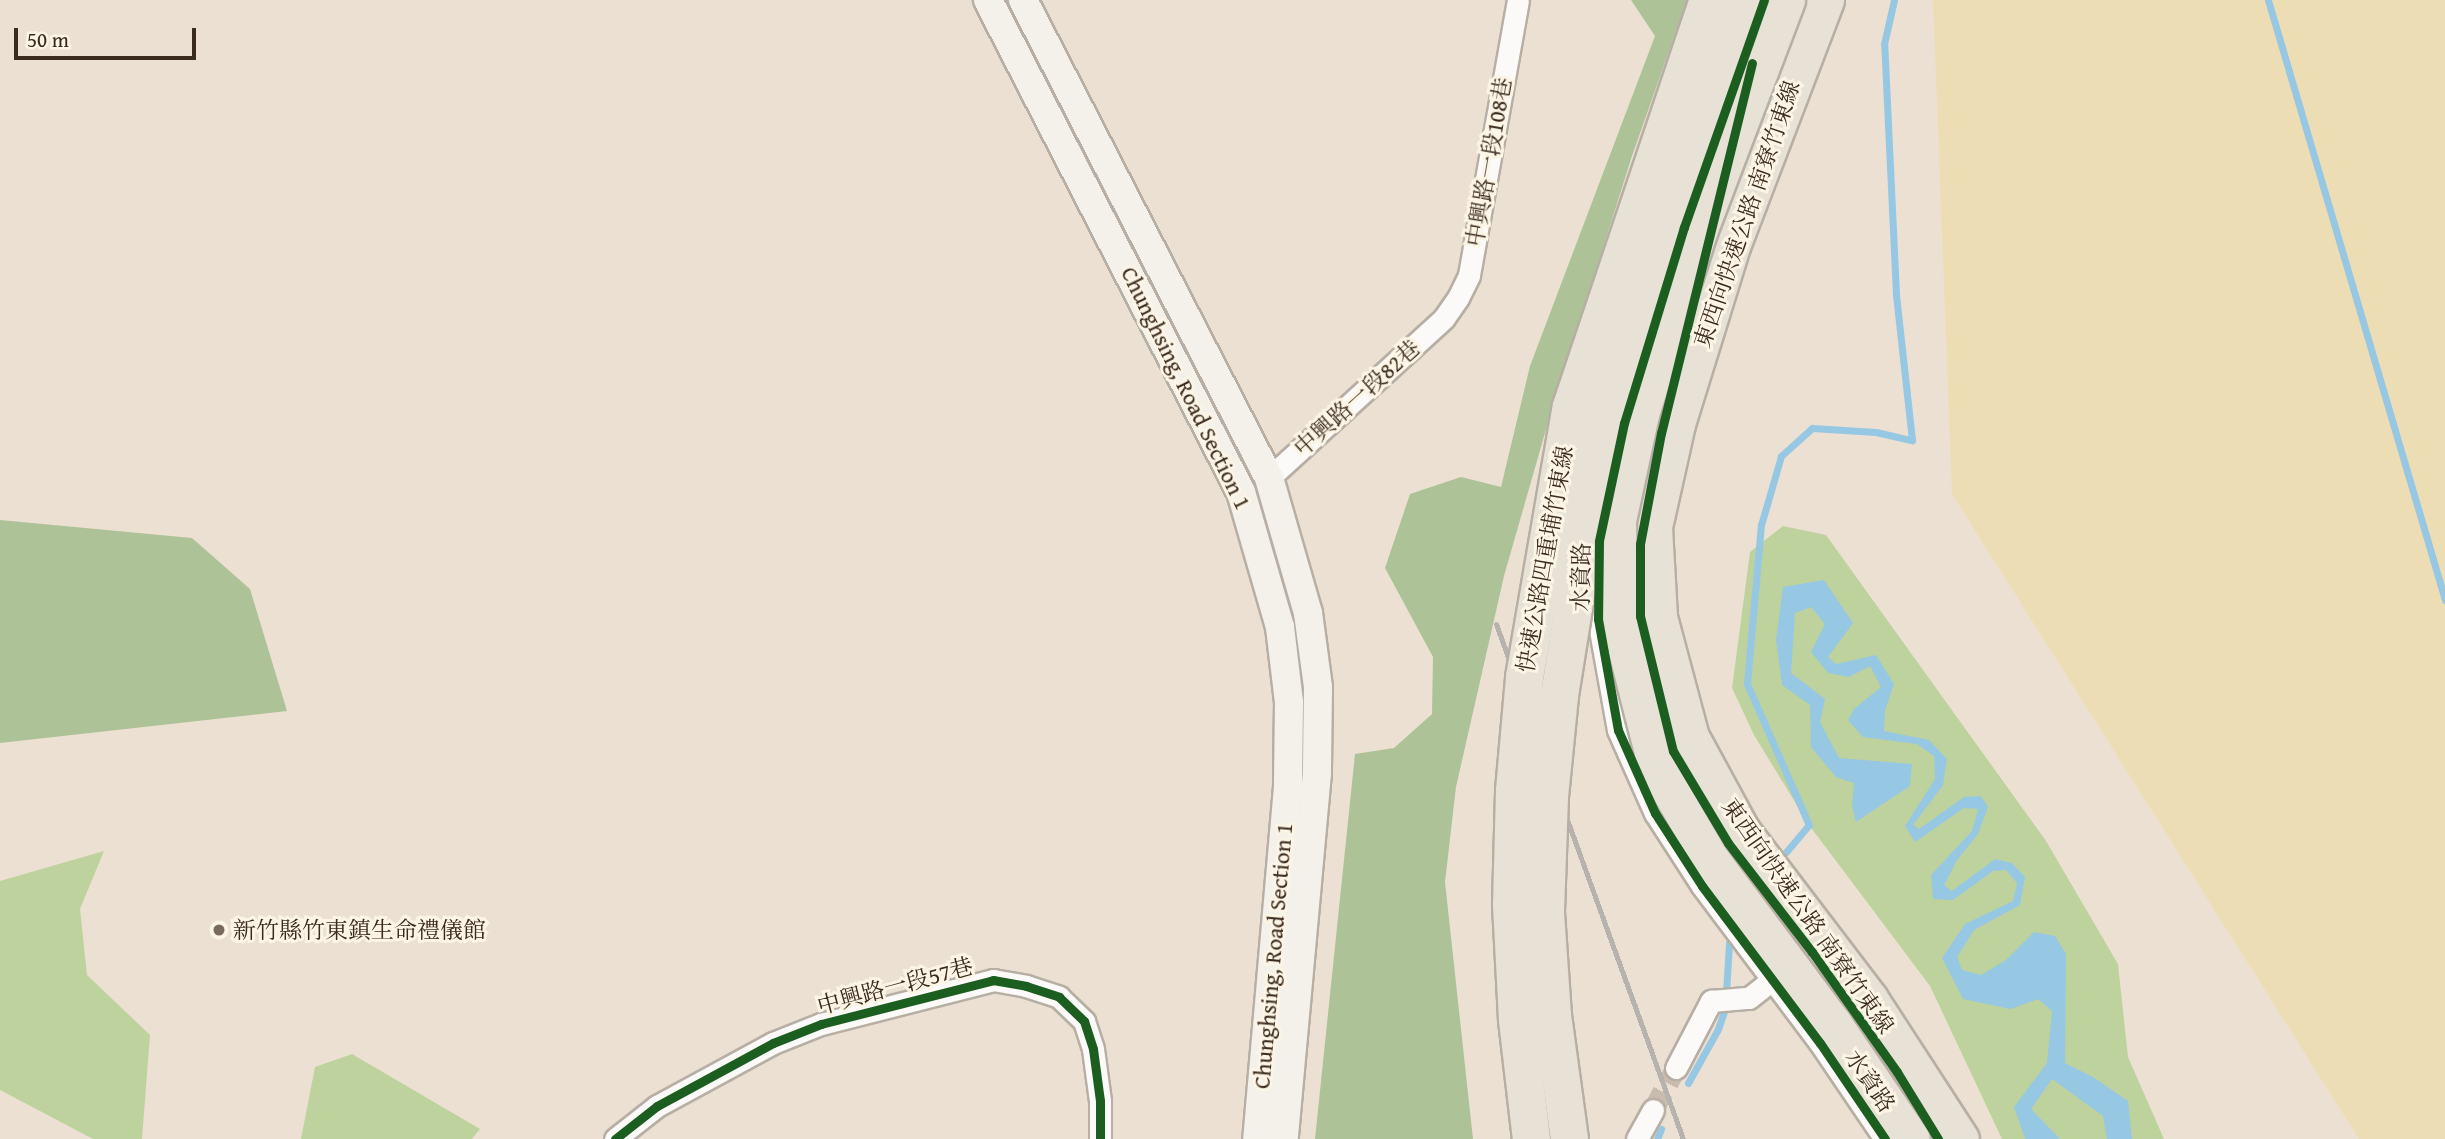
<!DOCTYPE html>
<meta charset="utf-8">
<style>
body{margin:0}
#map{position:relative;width:2445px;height:1139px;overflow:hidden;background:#ece0d2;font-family:"Gentium Book Plus","Noto Serif TC",serif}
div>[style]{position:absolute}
.green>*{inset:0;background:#bed29e}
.forest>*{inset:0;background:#adc397}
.sand>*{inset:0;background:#edddb5}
.water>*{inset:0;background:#96c7e3}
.stream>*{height:7px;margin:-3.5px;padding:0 3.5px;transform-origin:3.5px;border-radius:3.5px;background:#96c7e3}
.street-tunnel>*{height:21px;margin-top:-10.5px;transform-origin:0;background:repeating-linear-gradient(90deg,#c9bcae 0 21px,transparent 0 31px)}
.roads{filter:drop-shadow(2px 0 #b7aea4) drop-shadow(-2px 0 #b7aea4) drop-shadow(0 2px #b7aea4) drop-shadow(0 -2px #b7aea4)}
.street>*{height:21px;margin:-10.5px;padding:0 10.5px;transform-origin:10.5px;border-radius:10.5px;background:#fcfaf8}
.secondary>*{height:28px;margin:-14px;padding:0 14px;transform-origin:14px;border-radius:14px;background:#f4f0ea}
.highway>*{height:37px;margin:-18.5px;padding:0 18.5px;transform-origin:18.5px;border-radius:18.5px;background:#e8e1d5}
.rail>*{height:5px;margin:-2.5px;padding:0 2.5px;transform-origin:2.5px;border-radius:2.5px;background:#b6b3af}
.bridges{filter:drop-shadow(2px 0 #b7aea4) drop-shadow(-2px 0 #b7aea4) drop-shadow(0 2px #b7aea4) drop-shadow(0 -2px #b7aea4)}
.highway-bridge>*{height:37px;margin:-18.5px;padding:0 18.5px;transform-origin:18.5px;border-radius:18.5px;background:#e8e1d5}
.cycleway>*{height:9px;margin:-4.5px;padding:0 4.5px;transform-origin:4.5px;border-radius:4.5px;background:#1b5e20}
.dots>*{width:19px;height:19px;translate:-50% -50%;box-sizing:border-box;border:4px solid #fcf5e5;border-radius:50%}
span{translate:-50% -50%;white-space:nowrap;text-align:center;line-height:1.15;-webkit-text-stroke:6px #fcf5e5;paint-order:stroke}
.street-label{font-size:23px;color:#3b2a1e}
.poi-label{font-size:23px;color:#3b2a1e}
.left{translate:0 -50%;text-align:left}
.scale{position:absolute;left:14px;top:28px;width:182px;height:32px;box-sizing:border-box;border:4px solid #3b2a1e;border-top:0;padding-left:9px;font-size:21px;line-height:24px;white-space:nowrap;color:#3b2a1e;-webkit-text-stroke:5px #fcf5e5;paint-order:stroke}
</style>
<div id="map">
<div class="green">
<i style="clip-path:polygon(1783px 526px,1826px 535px,2046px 841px,2118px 964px,2128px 1057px,2164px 1139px,2002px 1139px,1930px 986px,1809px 825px,1754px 735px,1732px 688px,1750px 552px)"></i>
<i style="clip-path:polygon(104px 851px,80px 909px,87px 975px,150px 1035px,142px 1139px,93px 1139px,0 1090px,0 881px)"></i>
<i style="clip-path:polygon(352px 1054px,480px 1129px,472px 1139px,301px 1139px,315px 1067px)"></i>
</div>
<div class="forest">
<i style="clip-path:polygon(1631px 0,1687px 0,1632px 156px,1549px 419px,1504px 576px,1456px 787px,1445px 882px,1473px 1139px,1315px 1139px,1355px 754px,1394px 748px,1432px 714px,1433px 657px,1385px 568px,1410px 494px,1461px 477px,1501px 487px,1530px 366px,1655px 36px)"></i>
<i style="clip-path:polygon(0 520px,192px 538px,250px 589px,287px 711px,0 743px)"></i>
</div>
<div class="sand">
<i style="clip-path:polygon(1933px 0,2445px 0,2445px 1139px,2359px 1139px,1952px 494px)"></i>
</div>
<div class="water">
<i style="clip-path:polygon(1824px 580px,1853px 623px,1828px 657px,1836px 664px,1876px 655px,1894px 684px,1885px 710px,1884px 731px,1929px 740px,1947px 759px,1943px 785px,1913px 825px,1919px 829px,1964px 797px,1981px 796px,1988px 807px,1978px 834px,1957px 860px,1944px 885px,1952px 891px,1995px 859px,2012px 863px,2025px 877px,2020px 905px,1974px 930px,1957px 957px,1962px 970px,1981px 975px,2006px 960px,2034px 932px,2055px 936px,2066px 954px,2065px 1063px,2093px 1077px,2128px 1101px,2132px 1139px,2107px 1139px,2103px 1116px,2052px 1079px,2031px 1109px,2060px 1139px,2025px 1139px,2014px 1107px,2047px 1063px,2052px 1011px,2038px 999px,2011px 1009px,1963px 999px,1942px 958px,1965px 924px,2013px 901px,2017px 883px,2006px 870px,1993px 871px,1953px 900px,1933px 899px,1931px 875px,1972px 831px,1978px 809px,1964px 808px,1915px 842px,1905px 826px,1935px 779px,1934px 756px,1917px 744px,1863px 737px,1848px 720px,1854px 709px,1881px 687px,1870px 666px,1849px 677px,1828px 673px,1811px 652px,1825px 624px,1811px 607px,1795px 613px,1791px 673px,1825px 699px,1820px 722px,1839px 758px,1912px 764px,1910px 786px,1856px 822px,1852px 806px,1854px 783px,1836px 777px,1811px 747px,1810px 705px,1782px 685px,1776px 640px,1783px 587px)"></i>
</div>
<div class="stream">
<i style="left:2268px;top:0;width:626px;rotate:73.56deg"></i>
<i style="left:1786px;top:852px;width:35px;rotate:-50deg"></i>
<i style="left:1809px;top:825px;width:154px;rotate:-113.7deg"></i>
<i style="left:1747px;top:684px;width:160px;rotate:-85deg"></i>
<i style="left:1761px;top:525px;width:72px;rotate:-73.8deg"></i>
<i style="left:1781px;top:456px;width:42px;rotate:-42.1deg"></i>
<i style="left:1812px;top:428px;width:64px;rotate:3.6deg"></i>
<i style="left:1876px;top:432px;width:37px;rotate:13deg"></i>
<i style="left:1912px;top:440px;width:147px;rotate:-96.3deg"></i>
<i style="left:1896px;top:294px;width:250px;rotate:-92.7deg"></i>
<i style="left:1884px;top:44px;width:45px;rotate:-77.2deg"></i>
<i style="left:1688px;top:1083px;width:62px;rotate:-60.9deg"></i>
<i style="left:1718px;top:1029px;width:21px;rotate:-71deg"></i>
<i style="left:1725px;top:1009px;width:66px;rotate:-86.5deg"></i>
<i style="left:1657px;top:1139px;width:11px;rotate:-68deg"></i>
</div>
<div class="street-tunnel">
<i style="left:1653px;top:1110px;width:48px;rotate:-61.3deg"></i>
</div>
<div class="roads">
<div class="street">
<i style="left:1721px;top:120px;width:127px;rotate:-70.3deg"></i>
<i style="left:1269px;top:478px;width:237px;rotate:-42.4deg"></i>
<i style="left:1444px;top:318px;width:24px;rotate:-55deg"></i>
<i style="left:1458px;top:298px;width:25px;rotate:-64deg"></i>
<i style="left:1469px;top:275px;width:279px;rotate:-79.9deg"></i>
<i style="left:1601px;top:534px;width:85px;rotate:92deg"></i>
<i style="left:1598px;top:619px;width:113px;rotate:79.8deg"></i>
<i style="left:1618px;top:730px;width:91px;rotate:66deg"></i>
<i style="left:1655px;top:813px;width:87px;rotate:57.2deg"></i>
<i style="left:1702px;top:886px;width:196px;rotate:53.1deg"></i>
<i style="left:1820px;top:1043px;width:116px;rotate:55.9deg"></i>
<i style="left:1640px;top:615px;width:140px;rotate:76.4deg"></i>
<i style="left:1673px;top:751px;width:115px;rotate:59.2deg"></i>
<i style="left:1818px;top:961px;width:118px;rotate:55deg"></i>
<i style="left:1676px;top:1068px;width:76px;rotate:-62.4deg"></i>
<i style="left:1711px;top:1001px;width:38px;rotate:-5deg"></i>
<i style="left:1749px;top:998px;width:42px;rotate:-38.2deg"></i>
<i style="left:615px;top:1139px;width:53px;rotate:-38.2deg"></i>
<i style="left:657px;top:1106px;width:132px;rotate:-28.5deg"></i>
<i style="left:773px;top:1043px;width:52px;rotate:-21.6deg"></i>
<i style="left:821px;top:1024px;width:178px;rotate:-14.3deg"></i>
<i style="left:993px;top:980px;width:34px;rotate:10deg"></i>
<i style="left:1026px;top:986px;width:35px;rotate:18deg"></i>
<i style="left:1059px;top:997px;width:35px;rotate:44deg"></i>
<i style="left:1084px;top:1021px;width:29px;rotate:72deg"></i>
<i style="left:1093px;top:1049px;width:52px;rotate:82.3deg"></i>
<i style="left:1100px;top:1101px;width:38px;rotate:90deg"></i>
<i style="left:1637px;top:1139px;width:33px;rotate:-61deg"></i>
</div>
<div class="secondary">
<i style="left:988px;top:0;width:553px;rotate:62.79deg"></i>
<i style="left:1241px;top:492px;width:141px;rotate:73.9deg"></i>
<i style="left:1280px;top:627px;width:76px;rotate:83.2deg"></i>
<i style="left:1289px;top:702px;width:85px;rotate:90.7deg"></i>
<i style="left:1288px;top:787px;width:353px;rotate:95deg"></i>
<i style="left:1023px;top:0;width:538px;rotate:62.77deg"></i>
<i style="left:1269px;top:478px;width:141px;rotate:73.9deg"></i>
<i style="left:1308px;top:613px;width:75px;rotate:82.3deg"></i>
<i style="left:1318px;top:687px;width:86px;rotate:90.7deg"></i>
<i style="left:1317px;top:773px;width:367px;rotate:95.2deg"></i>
</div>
<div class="highway">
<i style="left:1825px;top:0;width:263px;rotate:110.9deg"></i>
<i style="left:1731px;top:246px;width:186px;rotate:107.2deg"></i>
<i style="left:1676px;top:424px;width:106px;rotate:102.6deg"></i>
<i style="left:1653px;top:527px;width:90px;rotate:86.8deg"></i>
<i style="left:1658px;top:617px;width:124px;rotate:75.1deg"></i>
<i style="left:1690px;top:737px;width:107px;rotate:61.5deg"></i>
<i style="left:1741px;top:831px;width:211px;rotate:52.7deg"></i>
<i style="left:1869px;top:999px;width:167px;rotate:57deg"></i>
</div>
</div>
<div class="rail">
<i style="left:1496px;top:624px;width:548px;rotate:70.04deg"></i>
</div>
<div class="bridges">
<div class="highway-bridge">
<i style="left:1786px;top:0;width:245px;rotate:110.8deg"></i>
<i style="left:1699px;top:229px;width:194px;rotate:107.7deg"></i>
<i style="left:1640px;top:414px;width:108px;rotate:102.2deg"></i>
<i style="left:1617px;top:520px;width:99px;rotate:88.8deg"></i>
<i style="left:1619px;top:619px;width:154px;rotate:75.7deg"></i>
<i style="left:1657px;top:768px;width:105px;rotate:59.8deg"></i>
<i style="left:1710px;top:859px;width:206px;rotate:53.3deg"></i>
<i style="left:1833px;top:1024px;width:139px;rotate:55.9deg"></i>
<i style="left:1531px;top:1139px;width:121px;rotate:-96.7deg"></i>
<i style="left:1517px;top:1019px;width:114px;rotate:-93deg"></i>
<i style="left:1511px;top:905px;width:115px;rotate:-88.5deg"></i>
<i style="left:1514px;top:790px;width:113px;rotate:-84.9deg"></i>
<i style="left:1524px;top:677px;width:275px;rotate:-80.2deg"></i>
<i style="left:1571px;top:406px;width:428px;rotate:-71.4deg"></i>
<i style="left:1569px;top:1139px;width:125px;rotate:-97.8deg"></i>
<i style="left:1552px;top:1015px;width:104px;rotate:-93.9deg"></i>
<i style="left:1545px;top:911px;width:115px;rotate:-88deg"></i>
<i style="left:1549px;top:796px;width:101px;rotate:-84.3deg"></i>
<i style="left:1559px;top:695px;width:278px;rotate:-80.9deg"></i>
<i style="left:1603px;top:420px;width:442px;rotate:-71.7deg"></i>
</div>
</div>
<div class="cycleway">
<i style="left:1764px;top:0;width:241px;rotate:109.4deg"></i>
<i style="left:1684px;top:227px;width:205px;rotate:107deg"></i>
<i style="left:1624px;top:423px;width:121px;rotate:102deg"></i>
<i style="left:1599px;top:541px;width:78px;rotate:90.7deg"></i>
<i style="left:1598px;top:619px;width:113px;rotate:79.8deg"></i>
<i style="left:1618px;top:730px;width:91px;rotate:66deg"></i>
<i style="left:1655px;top:813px;width:87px;rotate:57.2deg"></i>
<i style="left:1702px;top:886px;width:196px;rotate:53.1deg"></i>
<i style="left:1820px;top:1043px;width:116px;rotate:55.9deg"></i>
<i style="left:1752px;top:63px;width:381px;rotate:103.8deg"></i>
<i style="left:1661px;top:433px;width:113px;rotate:100.7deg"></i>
<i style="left:1640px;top:544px;width:72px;rotate:90deg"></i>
<i style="left:1640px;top:616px;width:139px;rotate:76.3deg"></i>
<i style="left:1673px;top:751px;width:107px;rotate:59.1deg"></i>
<i style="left:1728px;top:843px;width:138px;rotate:52.4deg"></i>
<i style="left:1812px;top:952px;width:147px;rotate:54.7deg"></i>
<i style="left:1897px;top:1072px;width:79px;rotate:58.5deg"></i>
<i style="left:615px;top:1139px;width:53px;rotate:-38.2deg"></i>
<i style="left:657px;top:1106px;width:132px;rotate:-28.5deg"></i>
<i style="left:773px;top:1043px;width:52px;rotate:-21.6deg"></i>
<i style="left:821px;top:1024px;width:178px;rotate:-14.3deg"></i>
<i style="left:993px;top:980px;width:34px;rotate:10deg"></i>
<i style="left:1026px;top:986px;width:35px;rotate:18deg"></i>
<i style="left:1059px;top:997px;width:35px;rotate:44deg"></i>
<i style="left:1084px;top:1021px;width:29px;rotate:72deg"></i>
<i style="left:1093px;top:1049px;width:52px;rotate:82.3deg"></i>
<i style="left:1100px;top:1101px;width:38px;rotate:90deg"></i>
</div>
<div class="dots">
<i style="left:219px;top:930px;background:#796a5d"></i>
</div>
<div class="street-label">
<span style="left:1489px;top:162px;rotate:-80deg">中興路一段108巷</span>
<span style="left:1747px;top:214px;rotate:-71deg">東西向快速公路 南寮竹東線</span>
<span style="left:1186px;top:388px;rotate:64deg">Chunghsing, Road Section 1</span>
<span style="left:1357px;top:398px;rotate:-42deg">中興路一段82巷</span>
<span style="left:1545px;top:559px;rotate:-80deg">快速公路四重埔竹東線</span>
<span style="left:1581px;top:577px;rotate:-89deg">水資路</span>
<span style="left:1808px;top:916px;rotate:55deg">東西向快速公路 南寮竹東線</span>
<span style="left:1273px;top:956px;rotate:-85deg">Chunghsing, Road Section 1</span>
<span style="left:895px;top:986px;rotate:-15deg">中興路一段57巷</span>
<span style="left:1870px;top:1081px;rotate:56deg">水資路</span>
</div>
<div class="poi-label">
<span class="left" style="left:233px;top:930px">新竹縣竹東鎮生命禮儀館</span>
</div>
<div class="scale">50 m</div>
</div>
